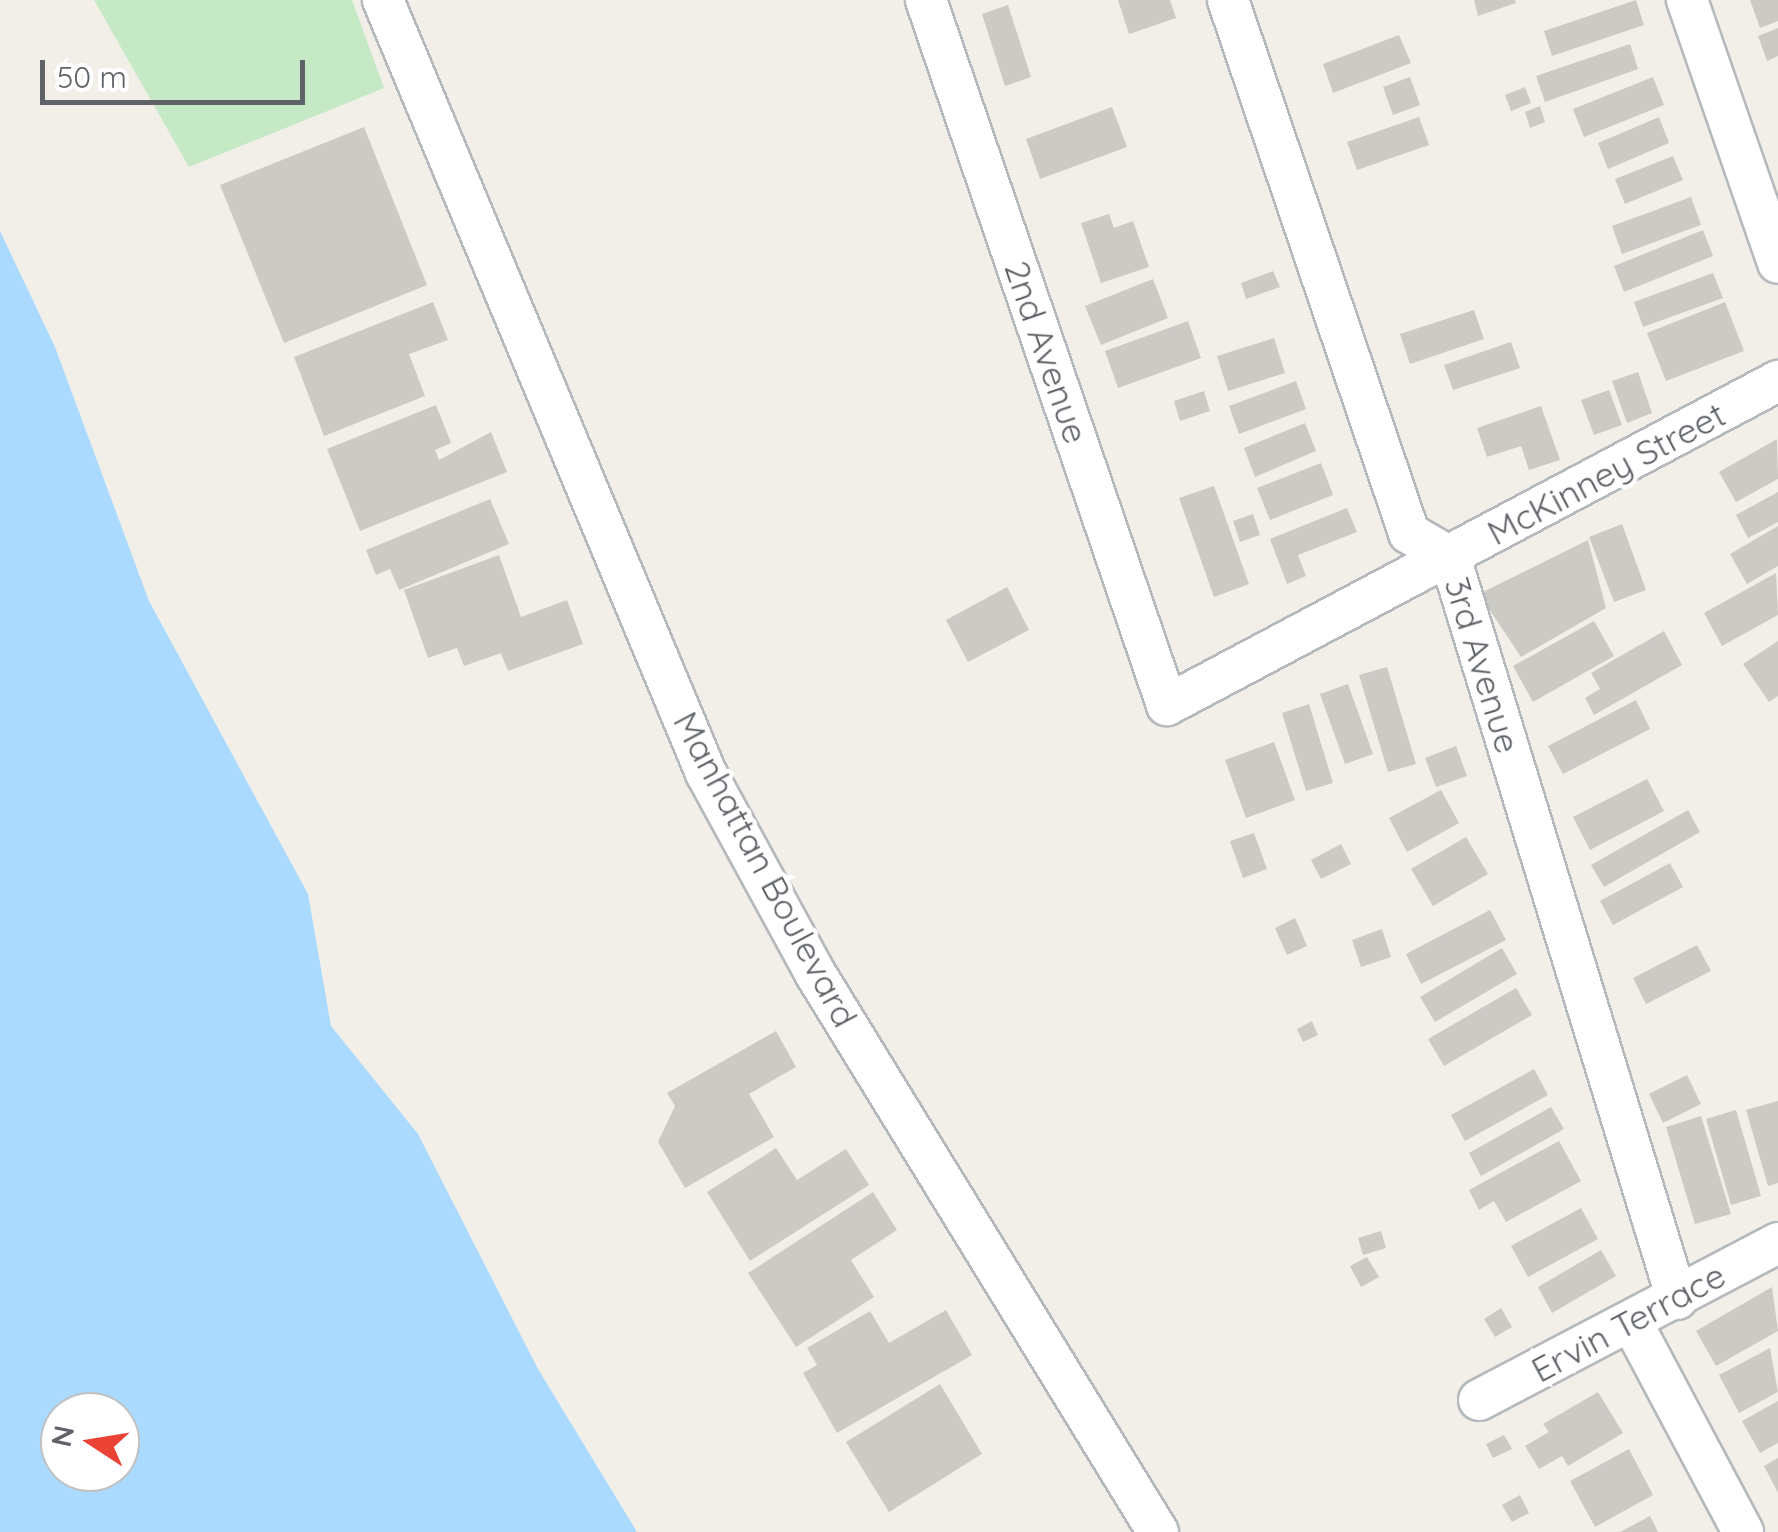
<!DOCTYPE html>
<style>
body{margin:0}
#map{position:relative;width:1778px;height:1532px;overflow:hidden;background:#f1efe8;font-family:Quicksand,sans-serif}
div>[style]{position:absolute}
.green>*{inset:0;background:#c5e8c5}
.water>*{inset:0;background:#aadaff}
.building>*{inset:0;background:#cccac5}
.roads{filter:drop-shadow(2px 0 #b5b8bc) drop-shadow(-2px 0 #b5b8bc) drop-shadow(0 2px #b5b8bc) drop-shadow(0 -2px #b5b8bc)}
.street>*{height:40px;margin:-20px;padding:0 20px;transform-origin:20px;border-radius:20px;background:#fff}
span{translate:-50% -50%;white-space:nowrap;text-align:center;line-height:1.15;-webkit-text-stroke:9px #fff;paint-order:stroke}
.street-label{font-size:35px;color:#5f6368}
.north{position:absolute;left:40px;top:1392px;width:100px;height:100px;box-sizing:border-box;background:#fff;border:2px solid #bfc1c3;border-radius:50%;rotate:282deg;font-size:28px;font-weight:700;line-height:40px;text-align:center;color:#5f6368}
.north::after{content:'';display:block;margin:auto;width:35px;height:45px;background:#ea4335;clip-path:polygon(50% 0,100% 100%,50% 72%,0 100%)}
.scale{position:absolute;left:40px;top:60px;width:265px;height:45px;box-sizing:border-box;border:5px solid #5f6368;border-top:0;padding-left:12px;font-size:30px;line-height:35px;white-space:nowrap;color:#5f6368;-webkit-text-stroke:8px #fff;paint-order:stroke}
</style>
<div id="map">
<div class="green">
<i style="clip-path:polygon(94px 0,352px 0,384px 88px,189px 167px)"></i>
</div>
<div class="water">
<i style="clip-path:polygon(evenodd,0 231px,55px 347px,149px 601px,308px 894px,331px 1026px,418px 1134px,538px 1369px,637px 1532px,0 1532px,0 231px,60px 1412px,120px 1412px,120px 1472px,60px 1472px,60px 1412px)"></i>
</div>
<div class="building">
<i style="clip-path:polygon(1118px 0,1170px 0,1176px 18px,1129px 34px)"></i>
<i style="clip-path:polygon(1474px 0,1515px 0,1516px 3px,1478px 16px)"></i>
<i style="clip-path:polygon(1636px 0,1644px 25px,1552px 56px,1544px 31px)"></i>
<i style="clip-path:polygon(1750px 0,1778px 0,1778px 21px,1760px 28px)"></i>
<i style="clip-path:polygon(1008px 5px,1031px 77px,1005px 86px,982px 14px)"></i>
<i style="clip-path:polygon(1778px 28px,1778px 56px,1767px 61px,1758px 36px)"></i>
<i style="clip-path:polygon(1399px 35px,1411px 63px,1333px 93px,1323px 64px)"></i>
<i style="clip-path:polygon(1630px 44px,1638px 69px,1545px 102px,1536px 76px)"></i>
<i style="clip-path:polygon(1410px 77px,1420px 105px,1393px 115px,1383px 87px)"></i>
<i style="clip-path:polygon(1653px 77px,1664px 105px,1584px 137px,1573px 109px)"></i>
<i style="clip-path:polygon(1525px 87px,1531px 103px,1511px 111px,1505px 95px)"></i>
<i style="clip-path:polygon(1540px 106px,1545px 122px,1530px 128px,1525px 112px)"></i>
<i style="clip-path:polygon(1112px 107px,1127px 147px,1040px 179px,1026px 139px)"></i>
<i style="clip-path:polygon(1419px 117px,1429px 145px,1357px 170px,1347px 142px)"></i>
<i style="clip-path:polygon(1659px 117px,1669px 143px,1608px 169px,1598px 143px)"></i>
<i style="clip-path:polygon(364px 127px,427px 285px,284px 343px,220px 185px)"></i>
<i style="clip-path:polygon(1673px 156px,1683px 180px,1625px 204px,1615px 179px)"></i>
<i style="clip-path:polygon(1691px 197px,1701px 225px,1622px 254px,1612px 226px)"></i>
<i style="clip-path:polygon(1109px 214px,1114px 228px,1133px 221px,1149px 267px,1101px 283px,1081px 223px)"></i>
<i style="clip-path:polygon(1703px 230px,1713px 256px,1624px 292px,1614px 266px)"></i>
<i style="clip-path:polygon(1273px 271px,1280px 287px,1246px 299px,1241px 283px)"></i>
<i style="clip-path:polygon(1713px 273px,1723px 298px,1643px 327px,1634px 302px)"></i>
<i style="clip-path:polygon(1153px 279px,1168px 318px,1101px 345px,1085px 306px)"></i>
<i style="clip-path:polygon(433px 302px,448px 340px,409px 354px,425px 396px,324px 436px,294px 357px)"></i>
<i style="clip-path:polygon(1725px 302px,1744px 351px,1666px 381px,1647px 333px)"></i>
<i style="clip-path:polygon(1474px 310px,1484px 339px,1410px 364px,1400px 334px)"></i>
<i style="clip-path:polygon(1188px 321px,1201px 358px,1118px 388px,1105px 351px)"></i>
<i style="clip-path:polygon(1274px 338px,1285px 373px,1228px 391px,1217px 356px)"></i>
<i style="clip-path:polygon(1511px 342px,1520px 368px,1453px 390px,1444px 365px)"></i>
<i style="clip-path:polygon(1638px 372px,1652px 413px,1627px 423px,1612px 381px)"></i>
<i style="clip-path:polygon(1296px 381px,1306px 409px,1239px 434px,1229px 406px)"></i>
<i style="clip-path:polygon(1609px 390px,1622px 425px,1594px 435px,1581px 400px)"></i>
<i style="clip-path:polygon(1204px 391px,1210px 411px,1180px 421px,1174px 401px)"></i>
<i style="clip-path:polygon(436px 405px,451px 443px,435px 450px,439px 460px,491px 432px,507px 472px,360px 531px,327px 449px)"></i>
<i style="clip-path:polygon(1541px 406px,1560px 460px,1529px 470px,1521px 446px,1487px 457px,1477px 428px)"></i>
<i style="clip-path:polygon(1305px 423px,1316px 451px,1255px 477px,1244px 448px)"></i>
<i style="clip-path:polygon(1777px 439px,1778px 479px,1736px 502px,1719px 472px)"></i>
<i style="clip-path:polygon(1321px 463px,1333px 495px,1270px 520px,1257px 488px)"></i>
<i style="clip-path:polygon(1214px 486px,1249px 584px,1214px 597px,1179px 498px)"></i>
<i style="clip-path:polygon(1778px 492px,1778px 522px,1748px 538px,1736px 515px)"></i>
<i style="clip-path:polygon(490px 499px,509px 544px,399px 590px,390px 569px,376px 575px,366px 550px)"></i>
<i style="clip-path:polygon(1347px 508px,1357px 532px,1298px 555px,1306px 576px,1287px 584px,1270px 539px)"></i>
<i style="clip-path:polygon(1253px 514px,1260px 535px,1240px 542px,1233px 521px)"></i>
<i style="clip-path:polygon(1622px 524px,1646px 590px,1614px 602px,1589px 537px)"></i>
<i style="clip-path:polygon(1778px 526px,1778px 566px,1747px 584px,1730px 554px)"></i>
<i style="clip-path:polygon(1588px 540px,1606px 608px,1521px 657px,1479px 594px)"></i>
<i style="clip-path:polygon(499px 555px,521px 617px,567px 600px,583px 644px,508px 671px,501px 653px,464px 666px,457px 648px,428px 658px,404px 590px)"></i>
<i style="clip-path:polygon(1776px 573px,1778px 615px,1722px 646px,1704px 613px)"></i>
<i style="clip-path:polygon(1007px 587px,1029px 630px,968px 662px,946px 620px)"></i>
<i style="clip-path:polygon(1594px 621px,1614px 656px,1533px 702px,1513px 666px)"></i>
<i style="clip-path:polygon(1664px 631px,1682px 665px,1594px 715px,1585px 698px,1600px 689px,1591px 673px)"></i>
<i style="clip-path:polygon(1778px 641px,1778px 696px,1769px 702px,1743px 664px)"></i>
<i style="clip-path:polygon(1387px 667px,1416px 764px,1388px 772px,1359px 675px)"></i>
<i style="clip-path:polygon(1348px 684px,1373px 754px,1345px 764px,1320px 694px)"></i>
<i style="clip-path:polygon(1636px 700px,1650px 729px,1563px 774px,1548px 746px)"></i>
<i style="clip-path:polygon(1309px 704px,1333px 783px,1306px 791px,1282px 713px)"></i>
<i style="clip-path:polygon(1274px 742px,1295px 800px,1246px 818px,1225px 760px)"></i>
<i style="clip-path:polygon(1456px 746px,1467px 776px,1436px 787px,1425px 758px)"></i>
<i style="clip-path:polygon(1647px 779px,1664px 811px,1590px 850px,1573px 817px)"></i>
<i style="clip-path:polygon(1441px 790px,1459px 823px,1407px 852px,1389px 818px)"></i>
<i style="clip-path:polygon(1688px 810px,1700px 832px,1604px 887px,1591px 865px)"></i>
<i style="clip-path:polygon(1254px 833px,1267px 869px,1243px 878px,1230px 841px)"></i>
<i style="clip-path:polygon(1466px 837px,1488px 874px,1433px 906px,1411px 869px)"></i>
<i style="clip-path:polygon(1341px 844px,1351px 864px,1321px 879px,1311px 860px)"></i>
<i style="clip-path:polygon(1670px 863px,1683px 887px,1613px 925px,1600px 901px)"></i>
<i style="clip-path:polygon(1490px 910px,1506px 940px,1421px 984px,1406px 954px)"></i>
<i style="clip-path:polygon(1295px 918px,1307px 946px,1287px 955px,1275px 928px)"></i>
<i style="clip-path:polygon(1382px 929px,1391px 957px,1361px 967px,1352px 940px)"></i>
<i style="clip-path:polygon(1697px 945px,1711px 971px,1646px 1004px,1633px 978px)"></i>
<i style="clip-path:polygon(1502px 948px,1517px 974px,1435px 1022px,1420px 997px)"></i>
<i style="clip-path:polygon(1516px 988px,1532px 1015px,1444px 1066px,1428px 1039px)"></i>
<i style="clip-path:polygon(1312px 1021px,1318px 1035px,1303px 1042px,1297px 1029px)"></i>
<i style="clip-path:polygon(776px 1031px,796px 1067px,749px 1094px,774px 1137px,685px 1188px,658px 1142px,675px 1106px,667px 1093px)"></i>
<i style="clip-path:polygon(1534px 1069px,1548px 1095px,1465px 1141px,1451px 1115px)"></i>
<i style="clip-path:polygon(1687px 1075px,1701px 1104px,1663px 1123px,1649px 1094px)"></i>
<i style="clip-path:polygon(1778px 1101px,1778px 1183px,1768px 1186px,1746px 1110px)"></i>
<i style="clip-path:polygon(1551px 1107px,1564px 1129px,1481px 1176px,1469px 1153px)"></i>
<i style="clip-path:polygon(1736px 1110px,1761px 1196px,1731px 1205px,1706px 1119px)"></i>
<i style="clip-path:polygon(1701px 1116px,1731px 1214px,1695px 1224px,1666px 1127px)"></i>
<i style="clip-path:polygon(1559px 1141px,1581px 1181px,1506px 1222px,1494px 1201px,1479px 1210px,1469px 1190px)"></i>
<i style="clip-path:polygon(776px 1148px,797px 1180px,846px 1149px,869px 1185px,750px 1261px,707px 1192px)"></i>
<i style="clip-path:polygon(873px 1192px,897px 1230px,851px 1260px,874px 1297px,796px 1347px,748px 1273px)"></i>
<i style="clip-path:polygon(1581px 1208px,1598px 1239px,1528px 1277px,1511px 1246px)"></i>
<i style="clip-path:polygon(1381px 1231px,1386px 1248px,1363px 1255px,1358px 1238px)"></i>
<i style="clip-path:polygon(1601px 1250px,1616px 1276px,1552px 1313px,1538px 1287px)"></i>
<i style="clip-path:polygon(1367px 1257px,1379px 1277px,1361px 1287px,1350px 1266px)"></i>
<i style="clip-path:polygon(1772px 1287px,1778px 1331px,1716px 1366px,1696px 1331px)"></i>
<i style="clip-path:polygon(1501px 1308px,1512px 1327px,1495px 1337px,1484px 1319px)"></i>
<i style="clip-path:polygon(946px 1310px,972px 1355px,837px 1433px,803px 1373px,817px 1365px,807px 1348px,870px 1311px,889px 1343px)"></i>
<i style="clip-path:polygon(1770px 1348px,1778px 1392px,1739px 1413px,1719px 1375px)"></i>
<i style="clip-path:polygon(940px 1384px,982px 1454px,889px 1512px,846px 1442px)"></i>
<i style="clip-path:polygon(1598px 1392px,1623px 1433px,1568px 1466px,1562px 1456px,1539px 1469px,1525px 1446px,1549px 1432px,1543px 1424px)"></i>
<i style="clip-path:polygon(1778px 1401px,1778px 1443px,1760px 1453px,1742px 1421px)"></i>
<i style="clip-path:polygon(1504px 1435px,1512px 1449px,1493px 1458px,1486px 1444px)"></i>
<i style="clip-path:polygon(1629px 1449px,1653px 1495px,1595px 1527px,1570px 1481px)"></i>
<i style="clip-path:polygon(1778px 1458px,1778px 1493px,1764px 1466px)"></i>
<i style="clip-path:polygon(1520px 1495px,1529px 1513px,1512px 1522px,1502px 1505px)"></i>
<i style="clip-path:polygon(1650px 1516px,1658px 1532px,1620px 1532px)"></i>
</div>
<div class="roads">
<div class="street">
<i style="left:383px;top:0;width:838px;rotate:67.32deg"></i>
<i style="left:706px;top:773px;width:228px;rotate:61.4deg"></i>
<i style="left:815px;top:973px;width:656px;rotate:58.47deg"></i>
<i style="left:926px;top:0;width:745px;rotate:71.13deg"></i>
<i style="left:1167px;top:705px;width:692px;rotate:-27.94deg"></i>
<i style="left:1228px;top:0;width:563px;rotate:71.24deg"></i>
<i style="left:1409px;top:533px;width:48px;rotate:30.3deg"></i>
<i style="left:1450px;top:557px;width:776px;rotate:72.99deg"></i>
<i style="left:1687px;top:0;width:278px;rotate:70.9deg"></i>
<i style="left:1631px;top:1321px;width:239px;rotate:62deg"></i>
<i style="left:1479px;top:1400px;width:338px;rotate:-27.7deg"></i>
</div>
</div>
<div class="street-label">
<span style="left:1047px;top:352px;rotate:71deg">2nd Avenue</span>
<span style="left:1606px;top:473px;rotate:-28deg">McKinney Street</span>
<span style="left:1483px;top:665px;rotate:73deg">3rd Avenue</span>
<span style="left:766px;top:869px;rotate:62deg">Manhattan Boulevard</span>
<span style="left:1628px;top:1322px;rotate:-28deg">Ervin Terrace</span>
</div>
<div class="north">N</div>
<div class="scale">50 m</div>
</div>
